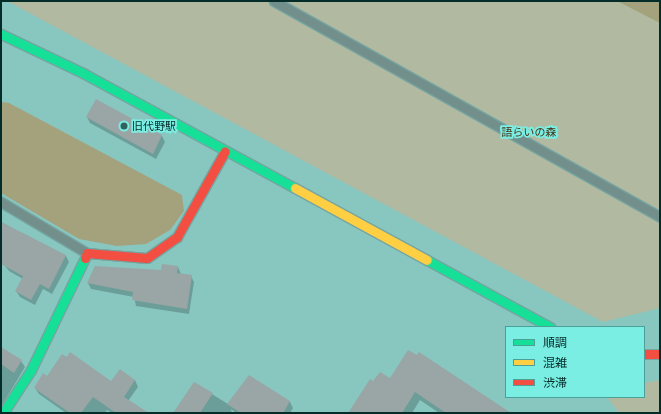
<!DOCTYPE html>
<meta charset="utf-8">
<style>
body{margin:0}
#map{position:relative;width:661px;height:414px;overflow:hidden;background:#88c6c0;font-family:Poppins,"Noto Sans JP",sans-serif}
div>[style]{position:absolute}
.green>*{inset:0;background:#b1b9a1}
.forest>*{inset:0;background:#a4a27d}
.shadow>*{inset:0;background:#0003}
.building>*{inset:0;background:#9aa5a6}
.roads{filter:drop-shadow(1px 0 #75a5a1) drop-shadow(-1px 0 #75a5a1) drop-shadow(0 1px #75a5a1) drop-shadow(0 -1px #75a5a1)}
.lane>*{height:9px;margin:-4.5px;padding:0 4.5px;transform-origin:4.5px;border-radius:4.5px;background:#738f8c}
.fast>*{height:9px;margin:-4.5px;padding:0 4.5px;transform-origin:4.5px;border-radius:4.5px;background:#16e098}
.slow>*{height:9px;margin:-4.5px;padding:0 4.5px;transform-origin:4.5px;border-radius:4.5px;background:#ffcf43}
.jam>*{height:9px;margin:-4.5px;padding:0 4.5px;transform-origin:4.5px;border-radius:4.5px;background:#f24e42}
.dots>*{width:11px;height:11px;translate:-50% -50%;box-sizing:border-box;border:2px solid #7beee3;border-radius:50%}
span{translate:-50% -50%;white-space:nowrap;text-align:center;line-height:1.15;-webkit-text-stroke:3.5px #7beee3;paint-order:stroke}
.poi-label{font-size:11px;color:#042c29}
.left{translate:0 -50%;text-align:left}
.park-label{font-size:11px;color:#4b3319}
.frame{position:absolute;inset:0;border:2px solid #042c29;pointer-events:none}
.legend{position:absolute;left:505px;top:326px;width:140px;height:72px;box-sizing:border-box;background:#7beee3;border:1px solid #4ba099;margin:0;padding:5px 7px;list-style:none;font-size:12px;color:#042c29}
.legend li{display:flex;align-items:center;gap:8px;height:20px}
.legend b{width:20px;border:1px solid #4ba099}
</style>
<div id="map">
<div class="green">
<i style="clip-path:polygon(7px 1px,660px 1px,660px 308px,603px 322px)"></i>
<i style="clip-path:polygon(660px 380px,660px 413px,619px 413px,607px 397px,644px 397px,644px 383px)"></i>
</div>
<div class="forest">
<i style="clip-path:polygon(617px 1px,660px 1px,660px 23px)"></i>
<i style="clip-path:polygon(1px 102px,9px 103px,182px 195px,184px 211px,170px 230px,146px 244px,117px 246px,79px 239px,1px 193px)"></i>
</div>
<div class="shadow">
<i style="clip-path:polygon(96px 100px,162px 136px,165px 142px,156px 159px,90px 123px,87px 117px)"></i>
<i style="clip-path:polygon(1px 222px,66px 256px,69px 262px,52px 294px,43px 289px,35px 305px,20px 297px,16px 291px,23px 279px,9px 271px,1px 261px)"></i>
<i style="clip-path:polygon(95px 267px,162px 272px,178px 267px,181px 274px,191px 276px,194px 282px,189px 314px,136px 306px,134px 297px,91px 289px,88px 283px)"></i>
<i style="clip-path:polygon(1px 348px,21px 361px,25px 367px,1px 407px)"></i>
<i style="clip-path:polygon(249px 376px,290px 402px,293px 408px,290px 413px,236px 413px,231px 409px,232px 413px,175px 413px,194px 383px,228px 404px)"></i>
<i style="clip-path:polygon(47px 377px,111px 382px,135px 380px,138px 387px,128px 401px,147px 413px,112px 413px,107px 410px,105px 413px,66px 413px,39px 394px,35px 388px)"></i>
<i style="clip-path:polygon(391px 380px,503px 413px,439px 413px,420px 400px,412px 413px,354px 413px,374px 383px)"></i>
</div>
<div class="building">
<i style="clip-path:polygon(96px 99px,162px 135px,153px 154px,86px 117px)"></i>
<i style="clip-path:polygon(1px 222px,66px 255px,49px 289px,40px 284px,31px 300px,15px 291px,23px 276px,1px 264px)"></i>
<i style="clip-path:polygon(162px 264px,178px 266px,177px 273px,192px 275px,187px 309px,132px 300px,133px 292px,87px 283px,95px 266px,161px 270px)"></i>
<i style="clip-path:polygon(1px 347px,22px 360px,14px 373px,1px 364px)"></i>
<i style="clip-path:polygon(408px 350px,417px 355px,419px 352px,511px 413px,446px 413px,415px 392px,402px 413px,348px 413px,370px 379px,373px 381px,380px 372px,390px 378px)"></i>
<i style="clip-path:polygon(70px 352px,111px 381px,120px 369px,135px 380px,124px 397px,149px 413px,116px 413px,93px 397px,81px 413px,70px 413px,34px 388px,43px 373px,47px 376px,62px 354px,67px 357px)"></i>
<i style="clip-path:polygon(249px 375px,290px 401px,283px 413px,241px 413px,227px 404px)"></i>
<i style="clip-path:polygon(194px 382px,213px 393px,200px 413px,173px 413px)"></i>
</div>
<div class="roads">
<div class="lane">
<i style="left:274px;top:1px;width:442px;rotate:29.2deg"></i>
<i style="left:1px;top:202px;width:100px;rotate:30.7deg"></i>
</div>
<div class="fast">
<i style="left:1px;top:34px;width:91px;rotate:25.4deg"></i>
<i style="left:83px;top:73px;width:241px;rotate:28.5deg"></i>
<i style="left:427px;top:260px;width:140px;rotate:28.6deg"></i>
<i style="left:3px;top:413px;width:51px;rotate:-56.9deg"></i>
<i style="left:31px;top:370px;width:124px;rotate:-64.3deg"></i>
</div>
<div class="slow">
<i style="left:295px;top:188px;width:150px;rotate:28.6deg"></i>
</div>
<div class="jam">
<i style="left:85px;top:258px;width:5px;rotate:-68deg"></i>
<i style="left:87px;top:253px;width:60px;rotate:4.8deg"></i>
<i style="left:147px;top:258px;width:37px;rotate:-35deg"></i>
<i style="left:177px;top:237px;width:98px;rotate:-60.8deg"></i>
<i style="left:644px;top:354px;width:16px"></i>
</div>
</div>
<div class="dots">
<i style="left:124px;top:126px;background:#32625e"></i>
</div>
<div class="poi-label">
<span class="left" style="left:132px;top:126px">旧代野駅</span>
</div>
<div class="park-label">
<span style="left:529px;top:132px">語らいの森</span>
</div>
<div class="frame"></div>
<ul class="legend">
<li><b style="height:5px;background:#16e098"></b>順調</li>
<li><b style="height:5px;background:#ffcf43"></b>混雑</li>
<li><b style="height:5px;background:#f24e42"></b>渋滞</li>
</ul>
</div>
